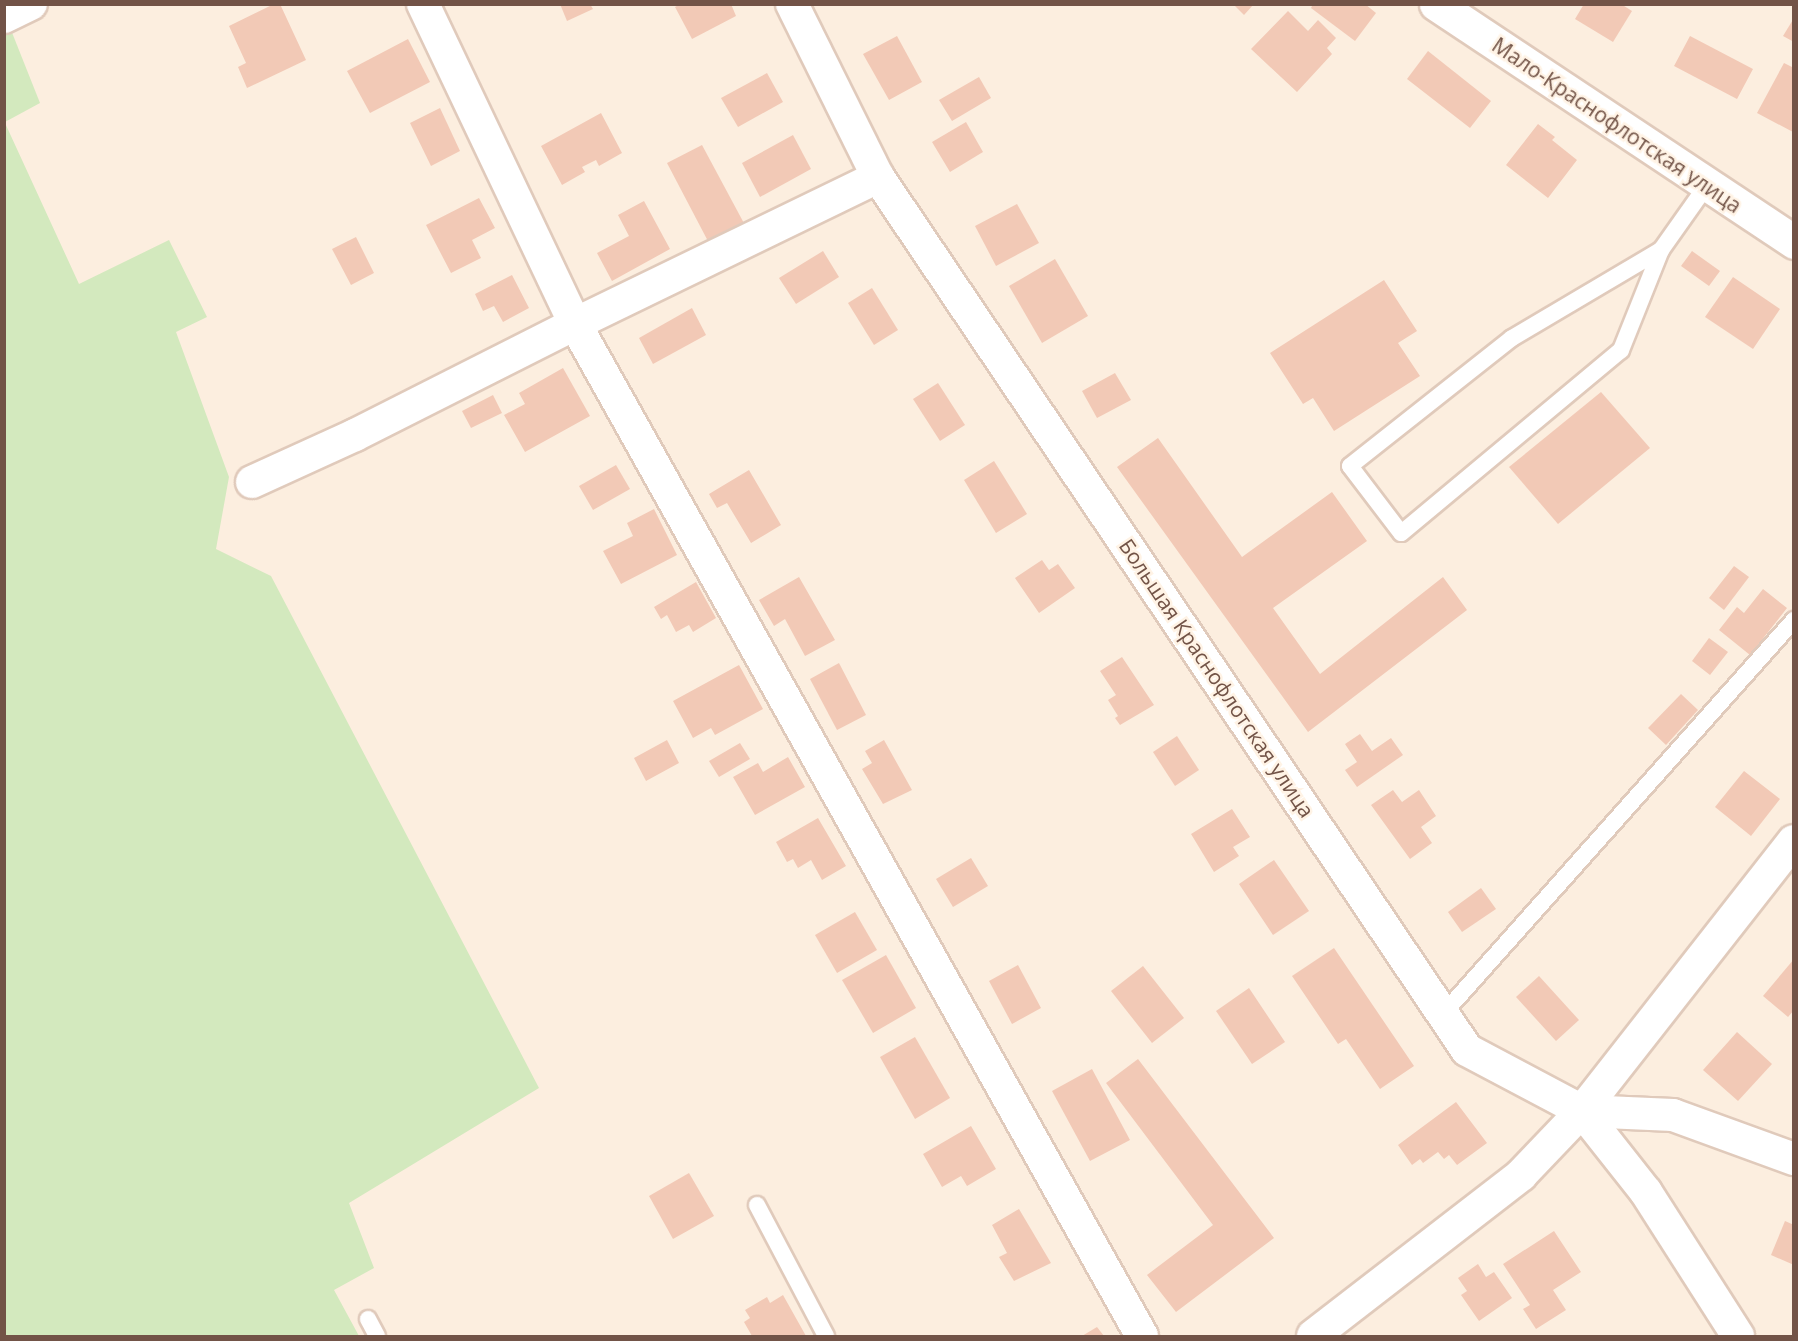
<!DOCTYPE html>
<meta charset="utf-8">
<style>
body{margin:0}
#map{position:relative;width:1798px;height:1341px;overflow:hidden;background:#fceedf;font-family:"Open Sans",sans-serif}
div>[style]{position:absolute}
.green>*{inset:0;background:#d3e9be}
.building>*{inset:0;background:#f2c9b6}
.roads{filter:drop-shadow(2px 0 #e0cabb) drop-shadow(-2px 0 #e0cabb) drop-shadow(0 2px #e0cabb) drop-shadow(0 -2px #e0cabb)}
.lane>*{height:16px;margin:-8px;padding:0 8px;transform-origin:8px;border-radius:8px;background:#fff}
.street>*{height:32px;margin:-16px;padding:0 16px;transform-origin:16px;border-radius:16px;background:#fff}
.secondary>*{height:33px;margin:-16.5px;padding:0 16.5px;transform-origin:16.5px;border-radius:16.5px;background:#fff}
span{translate:-50% -50%;white-space:nowrap;text-align:center;line-height:1.15;-webkit-text-stroke:5px #fff3e5;paint-order:stroke}
.street-label{font-size:21px;color:#725347}
.frame{position:absolute;inset:0;border:6px solid #725347;pointer-events:none}
</style>
<div id="map">
<div class="green">
<i style="clip-path:polygon(9px 25px,40px 103px,5px 122px,4px 29px)"></i>
<i style="clip-path:polygon(5px 123px,79px 284px,169px 240px,207px 317px,176px 332px,229px 477px,216px 549px,271px 576px,539px 1088px,349px 1203px,374px 1268px,334px 1290px,359px 1336px,5px 1336px)"></i>
</div>
<div class="building">
<i style="clip-path:polygon(274px 4px,280px 4px,306px 60px,247px 88px,238px 67px,246px 63px,229px 26px)"></i>
<i style="clip-path:polygon(560px 4px,590px 4px,593px 9px,567px 21px)"></i>
<i style="clip-path:polygon(680px 4px,731px 4px,736px 16px,692px 39px,675px 7px)"></i>
<i style="clip-path:polygon(1233px 4px,1254px 4px,1244px 15px)"></i>
<i style="clip-path:polygon(1313px 4px,1365px 4px,1376px 13px,1355px 41px,1311px 8px)"></i>
<i style="clip-path:polygon(1584px 4px,1621px 4px,1632px 11px,1613px 42px,1575px 19px)"></i>
<i style="clip-path:polygon(1288px 11px,1308px 31px,1318px 20px,1336px 38px,1327px 48px,1332px 54px,1297px 92px,1251px 49px)"></i>
<i style="clip-path:polygon(1794px 18px,1794px 42px,1783px 36px)"></i>
<i style="clip-path:polygon(897px 36px,922px 82px,889px 100px,863px 54px)"></i>
<i style="clip-path:polygon(1690px 36px,1753px 69px,1737px 99px,1674px 66px)"></i>
<i style="clip-path:polygon(408px 39px,430px 82px,370px 113px,347px 71px)"></i>
<i style="clip-path:polygon(1428px 51px,1491px 101px,1470px 128px,1407px 79px)"></i>
<i style="clip-path:polygon(1784px 63px,1794px 68px,1793px 132px,1757px 113px)"></i>
<i style="clip-path:polygon(767px 73px,783px 102px,738px 127px,721px 98px)"></i>
<i style="clip-path:polygon(979px 77px,991px 98px,952px 121px,939px 100px)"></i>
<i style="clip-path:polygon(440px 108px,460px 151px,431px 166px,410px 123px)"></i>
<i style="clip-path:polygon(601px 113px,622px 153px,599px 166px,596px 160px,582px 167px,585px 172px,562px 185px,541px 146px)"></i>
<i style="clip-path:polygon(966px 122px,983px 152px,950px 172px,932px 142px)"></i>
<i style="clip-path:polygon(1538px 124px,1555px 137px,1552px 140px,1577px 160px,1548px 198px,1506px 165px)"></i>
<i style="clip-path:polygon(793px 135px,811px 169px,760px 197px,742px 163px)"></i>
<i style="clip-path:polygon(702px 145px,746px 227px,710px 245px,667px 163px)"></i>
<i style="clip-path:polygon(479px 198px,495px 228px,472px 240px,481px 258px,451px 273px,426px 225px)"></i>
<i style="clip-path:polygon(644px 201px,670px 249px,612px 281px,597px 253px,629px 236px,618px 215px)"></i>
<i style="clip-path:polygon(1017px 204px,1039px 243px,996px 266px,975px 226px)"></i>
<i style="clip-path:polygon(356px 237px,374px 273px,351px 285px,332px 249px)"></i>
<i style="clip-path:polygon(823px 251px,839px 277px,796px 304px,779px 278px)"></i>
<i style="clip-path:polygon(1692px 251px,1720px 271px,1709px 286px,1681px 266px)"></i>
<i style="clip-path:polygon(1055px 259px,1088px 316px,1042px 343px,1009px 286px)"></i>
<i style="clip-path:polygon(512px 275px,529px 308px,503px 322px,494px 306px,483px 311px,475px 294px)"></i>
<i style="clip-path:polygon(1733px 277px,1780px 309px,1753px 349px,1705px 317px)"></i>
<i style="clip-path:polygon(1384px 280px,1417px 331px,1398px 343px,1420px 376px,1334px 431px,1313px 398px,1303px 404px,1270px 353px)"></i>
<i style="clip-path:polygon(872px 288px,898px 330px,874px 345px,848px 303px)"></i>
<i style="clip-path:polygon(692px 308px,706px 335px,653px 364px,639px 338px)"></i>
<i style="clip-path:polygon(563px 368px,590px 416px,525px 452px,504px 415px,525px 404px,519px 393px)"></i>
<i style="clip-path:polygon(1115px 373px,1131px 400px,1097px 418px,1082px 391px)"></i>
<i style="clip-path:polygon(938px 383px,965px 425px,940px 441px,913px 399px)"></i>
<i style="clip-path:polygon(1601px 392px,1650px 448px,1558px 524px,1509px 467px)"></i>
<i style="clip-path:polygon(493px 395px,502px 413px,471px 428px,462px 411px)"></i>
<i style="clip-path:polygon(1158px 438px,1242px 557px,1332px 492px,1367px 541px,1273px 608px,1320px 674px,1443px 577px,1467px 610px,1308px 732px,1117px 467px)"></i>
<i style="clip-path:polygon(994px 461px,1027px 514px,996px 533px,964px 480px)"></i>
<i style="clip-path:polygon(616px 465px,630px 489px,593px 510px,579px 486px)"></i>
<i style="clip-path:polygon(749px 470px,781px 525px,751px 543px,727px 503px,717px 508px,709px 494px)"></i>
<i style="clip-path:polygon(654px 509px,677px 555px,621px 584px,603px 551px,633px 536px,627px 523px)"></i>
<i style="clip-path:polygon(1042px 560px,1049px 570px,1058px 564px,1075px 588px,1039px 613px,1015px 578px)"></i>
<i style="clip-path:polygon(1734px 566px,1749px 577px,1724px 610px,1709px 598px)"></i>
<i style="clip-path:polygon(799px 577px,835px 640px,805px 656px,785px 619px,774px 626px,759px 600px)"></i>
<i style="clip-path:polygon(696px 582px,716px 618px,693px 632px,689px 625px,676px 632px,667px 615px,661px 619px,654px 607px)"></i>
<i style="clip-path:polygon(1763px 589px,1787px 608px,1750px 655px,1719px 630px,1737px 607px,1744px 613px)"></i>
<i style="clip-path:polygon(1709px 638px,1728px 652px,1710px 675px,1692px 661px)"></i>
<i style="clip-path:polygon(1122px 657px,1154px 705px,1120px 725px,1115px 718px,1118px 716px,1108px 700px,1116px 695px,1100px 671px)"></i>
<i style="clip-path:polygon(839px 663px,866px 715px,837px 730px,810px 679px)"></i>
<i style="clip-path:polygon(739px 665px,763px 709px,715px 735px,711px 728px,693px 738px,673px 701px)"></i>
<i style="clip-path:polygon(1681px 694px,1698px 710px,1666px 745px,1648px 728px)"></i>
<i style="clip-path:polygon(1360px 734px,1372px 751px,1391px 738px,1403px 755px,1357px 787px,1345px 770px,1357px 762px,1345px 744px)"></i>
<i style="clip-path:polygon(1177px 736px,1199px 770px,1175px 786px,1153px 752px)"></i>
<i style="clip-path:polygon(667px 740px,679px 763px,646px 781px,634px 758px)"></i>
<i style="clip-path:polygon(884px 740px,912px 790px,883px 804px,862px 769px,872px 763px,865px 751px)"></i>
<i style="clip-path:polygon(740px 743px,750px 759px,719px 777px,709px 761px)"></i>
<i style="clip-path:polygon(788px 757px,805px 787px,755px 815px,733px 777px,758px 763px,763px 772px)"></i>
<i style="clip-path:polygon(1744px 771px,1780px 799px,1751px 836px,1715px 807px)"></i>
<i style="clip-path:polygon(1393px 790px,1402px 802px,1419px 790px,1436px 816px,1421px 827px,1432px 843px,1410px 859px,1371px 805px)"></i>
<i style="clip-path:polygon(1232px 809px,1250px 837px,1233px 847px,1239px 856px,1214px 872px,1191px 834px)"></i>
<i style="clip-path:polygon(818px 818px,846px 866px,822px 880px,811px 860px,798px 868px,793px 859px,787px 862px,776px 842px)"></i>
<i style="clip-path:polygon(971px 858px,988px 886px,953px 907px,936px 879px)"></i>
<i style="clip-path:polygon(1274px 860px,1309px 911px,1273px 935px,1239px 884px)"></i>
<i style="clip-path:polygon(1481px 888px,1496px 909px,1462px 932px,1448px 912px)"></i>
<i style="clip-path:polygon(855px 912px,877px 950px,837px 973px,815px 935px)"></i>
<i style="clip-path:polygon(1334px 948px,1414px 1066px,1380px 1089px,1346px 1039px,1338px 1044px,1292px 976px)"></i>
<i style="clip-path:polygon(886px 955px,916px 1008px,873px 1033px,842px 980px)"></i>
<i style="clip-path:polygon(1794px 959px,1794px 1010px,1788px 1017px,1763px 996px)"></i>
<i style="clip-path:polygon(1018px 965px,1041px 1008px,1012px 1024px,989px 981px)"></i>
<i style="clip-path:polygon(1143px 966px,1184px 1018px,1152px 1043px,1111px 991px)"></i>
<i style="clip-path:polygon(1539px 976px,1579px 1020px,1556px 1041px,1516px 997px)"></i>
<i style="clip-path:polygon(1249px 988px,1285px 1042px,1252px 1064px,1216px 1011px)"></i>
<i style="clip-path:polygon(1737px 1032px,1772px 1064px,1738px 1101px,1703px 1070px)"></i>
<i style="clip-path:polygon(915px 1037px,950px 1098px,915px 1119px,880px 1057px)"></i>
<i style="clip-path:polygon(1138px 1059px,1274px 1238px,1176px 1312px,1147px 1275px,1213px 1225px,1106px 1083px)"></i>
<i style="clip-path:polygon(1092px 1069px,1130px 1140px,1090px 1161px,1052px 1091px)"></i>
<i style="clip-path:polygon(1456px 1102px,1487px 1143px,1457px 1165px,1449px 1155px,1444px 1159px,1438px 1152px,1423px 1163px,1420px 1159px,1412px 1165px,1398px 1145px)"></i>
<i style="clip-path:polygon(971px 1126px,996px 1169px,967px 1186px,961px 1176px,942px 1187px,923px 1154px)"></i>
<i style="clip-path:polygon(689px 1173px,714px 1216px,673px 1239px,649px 1196px)"></i>
<i style="clip-path:polygon(1019px 1209px,1051px 1263px,1014px 1281px,999px 1257px,1007px 1253px,992px 1225px)"></i>
<i style="clip-path:polygon(1785px 1221px,1794px 1225px,1794px 1265px,1771px 1255px)"></i>
<i style="clip-path:polygon(1554px 1231px,1581px 1272px,1553px 1290px,1566px 1310px,1536px 1329px,1523px 1309px,1530px 1305px,1503px 1264px)"></i>
<i style="clip-path:polygon(1478px 1264px,1486px 1277px,1494px 1272px,1512px 1298px,1479px 1321px,1461px 1295px,1467px 1291px,1458px 1278px)"></i>
<i style="clip-path:polygon(783px 1295px,806px 1336px,752px 1336px,744px 1322px,750px 1318px,745px 1310px,767px 1297px,770px 1303px)"></i>
<i style="clip-path:polygon(1097px 1327px,1104px 1336px,1082px 1336px)"></i>
</div>
<div class="roads">
<div class="lane">
<i style="left:1661px;top:250px;width:108px;rotate:111.8deg"></i>
<i style="left:1621px;top:350px;width:286px;rotate:140.2deg"></i>
<i style="left:1401px;top:533px;width:84px;rotate:-127.3deg"></i>
<i style="left:1350px;top:466px;width:206px;rotate:-38.3deg"></i>
<i style="left:1512px;top:338px;width:173px;rotate:-30.6deg"></i>
<i style="left:1661px;top:250px;width:80px;rotate:-54.7deg"></i>
<i style="left:1443px;top:1014px;width:528px;rotate:-48.3deg"></i>
<i style="left:757px;top:1205px;width:148px;rotate:62.2deg"></i>
<i style="left:368px;top:1319px;width:19px;rotate:62deg"></i>
</div>
<div class="street">
<i style="left:423px;top:4px;width:354px;rotate:64.6deg"></i>
<i style="left:575px;top:324px;width:1160px;rotate:60.74deg"></i>
<i style="left:792px;top:4px;width:193px;rotate:63.6deg"></i>
<i style="left:878px;top:177px;width:1053px;rotate:55.99deg"></i>
<i style="left:1467px;top:1050px;width:130px;rotate:27.9deg"></i>
<i style="left:1582px;top:1111px;width:91px;rotate:2.5deg"></i>
<i style="left:1673px;top:1115px;width:129px;rotate:20deg"></i>
<i style="left:4px;top:17px;width:30px;rotate:-26deg"></i>
<i style="left:252px;top:482px;width:113px;rotate:-24.5deg"></i>
<i style="left:355px;top:435px;width:246px;rotate:-26.8deg"></i>
<i style="left:575px;top:324px;width:337px;rotate:-25.9deg"></i>
<i style="left:1582px;top:1111px;width:103px;rotate:51.7deg"></i>
<i style="left:1646px;top:1192px;width:171px;rotate:57.4deg"></i>
<i style="left:1313px;top:1336px;width:263px;rotate:-37.7deg"></i>
<i style="left:1521px;top:1175px;width:88px;rotate:-46.4deg"></i>
<i style="left:1582px;top:1111px;width:343px;rotate:-51.9deg"></i>
</div>
<div class="secondary">
<i style="left:1436px;top:4px;width:430px;rotate:33.6deg"></i>
</div>
</div>
<div class="street-label">
<span style="left:1617px;top:125px;rotate:34deg">Мало-Краснофлотская улица</span>
<span style="left:1217px;top:678px;rotate:56deg">Большая Краснофлотская улица</span>
</div>
<div class="frame"></div>
</div>
